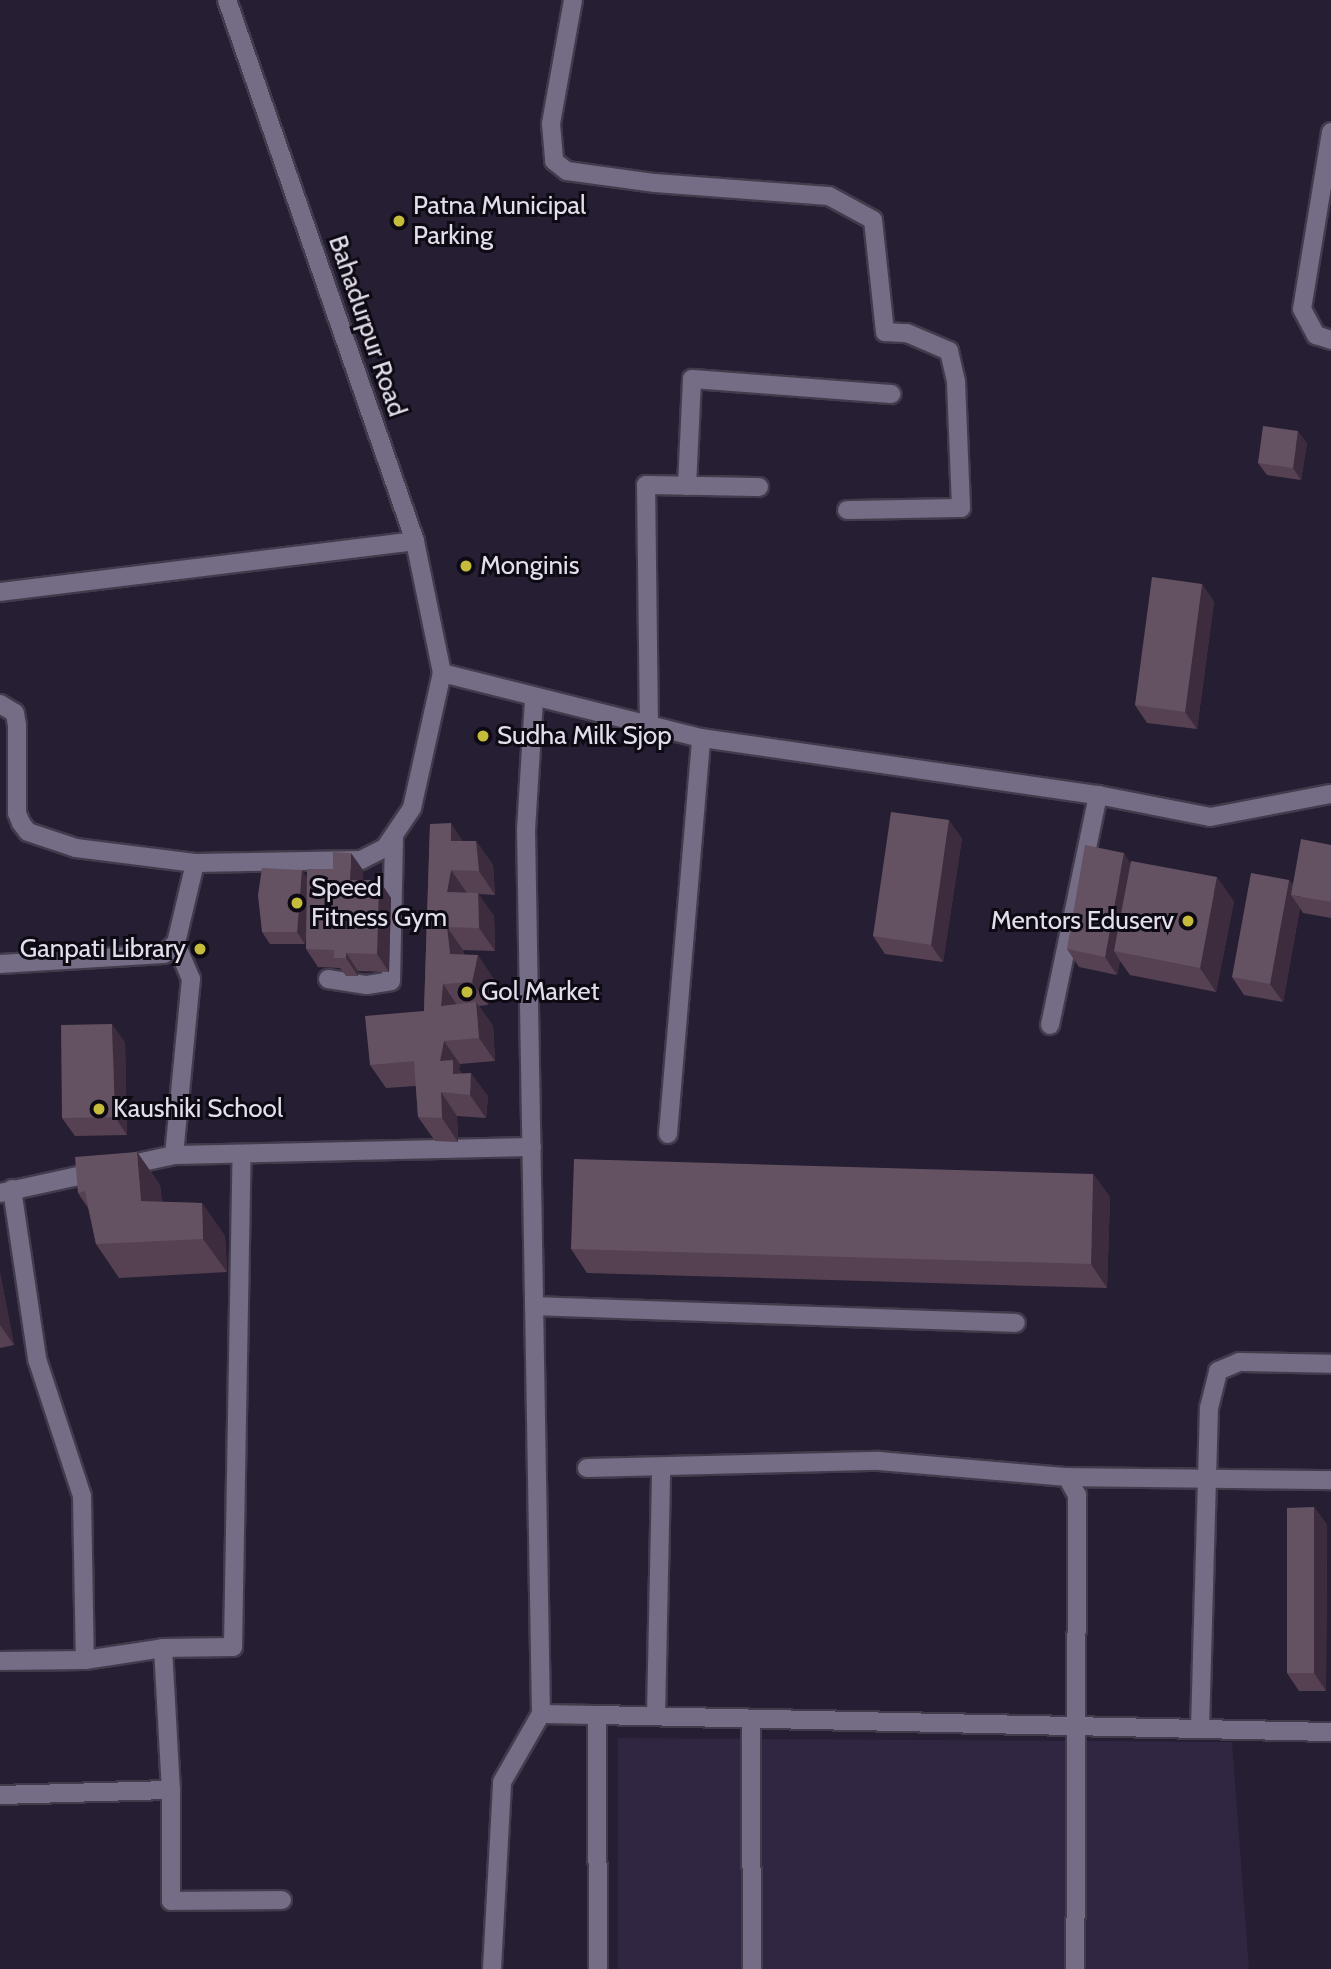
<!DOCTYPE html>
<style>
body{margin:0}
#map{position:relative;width:1331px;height:1969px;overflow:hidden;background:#261e33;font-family:Cabin,sans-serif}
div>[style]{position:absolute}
.built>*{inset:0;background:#302641}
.roads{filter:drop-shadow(2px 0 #423b4c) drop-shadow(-2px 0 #423b4c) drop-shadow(0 2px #423b4c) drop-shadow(0 -2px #423b4c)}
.minor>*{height:18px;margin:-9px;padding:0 9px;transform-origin:9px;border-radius:9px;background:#756c85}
.wall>*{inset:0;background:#554152}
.shaded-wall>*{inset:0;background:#3c2c3e}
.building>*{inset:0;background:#645262}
.dots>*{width:19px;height:19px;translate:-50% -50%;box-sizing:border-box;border:4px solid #0e0a13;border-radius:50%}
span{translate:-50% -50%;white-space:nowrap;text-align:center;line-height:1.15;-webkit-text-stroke:6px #0e0a13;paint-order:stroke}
.poi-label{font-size:26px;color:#e2deec}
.left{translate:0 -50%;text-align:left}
.right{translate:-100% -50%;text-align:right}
.street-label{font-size:26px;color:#e2deec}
</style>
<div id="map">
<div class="built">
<i style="clip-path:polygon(618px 1738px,1232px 1742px,1249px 1969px,618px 1969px)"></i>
</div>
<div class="roads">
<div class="minor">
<i style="left:573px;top:0;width:126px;rotate:100.1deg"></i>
<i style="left:551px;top:124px;width:37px;rotate:85deg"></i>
<i style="left:554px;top:161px;width:16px;rotate:38deg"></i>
<i style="left:567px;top:171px;width:89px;rotate:7.8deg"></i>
<i style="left:655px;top:183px;width:174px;rotate:4.3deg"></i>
<i style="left:829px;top:196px;width:50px;rotate:28.6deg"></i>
<i style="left:873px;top:220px;width:113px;rotate:83.9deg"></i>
<i style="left:885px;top:332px;width:22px;rotate:3deg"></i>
<i style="left:907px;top:333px;width:46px;rotate:23.2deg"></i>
<i style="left:949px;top:351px;width:32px;rotate:77deg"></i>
<i style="left:956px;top:382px;width:126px;rotate:87.7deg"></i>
<i style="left:961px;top:508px;width:114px;rotate:179deg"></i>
<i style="left:1331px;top:132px;width:179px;rotate:99.3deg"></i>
<i style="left:1302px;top:309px;width:30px;rotate:62deg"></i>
<i style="left:1316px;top:335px;width:16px;rotate:18deg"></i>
<i style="left:687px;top:486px;width:107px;rotate:-87.3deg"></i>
<i style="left:692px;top:379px;width:200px;rotate:4.3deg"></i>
<i style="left:0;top:592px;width:418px;rotate:-7deg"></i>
<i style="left:442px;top:673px;width:267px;rotate:14.1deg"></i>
<i style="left:701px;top:738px;width:401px;rotate:8.2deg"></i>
<i style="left:1098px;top:795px;width:114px;rotate:11.1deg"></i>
<i style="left:1210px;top:817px;width:123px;rotate:-10.8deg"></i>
<i style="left:0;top:704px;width:17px;rotate:31deg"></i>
<i style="left:15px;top:713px;width:12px;rotate:81deg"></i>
<i style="left:17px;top:725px;width:88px;rotate:90deg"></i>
<i style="left:17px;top:813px;width:11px;rotate:68deg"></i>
<i style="left:21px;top:823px;width:11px;rotate:52deg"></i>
<i style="left:28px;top:832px;width:51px;rotate:18.4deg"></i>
<i style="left:76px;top:848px;width:120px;rotate:7.2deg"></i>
<i style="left:195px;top:863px;width:166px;rotate:-1deg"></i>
<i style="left:361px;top:860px;width:27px;rotate:-27deg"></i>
<i style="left:385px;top:848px;width:48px;rotate:-56deg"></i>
<i style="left:412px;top:808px;width:138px;rotate:-77.5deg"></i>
<i style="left:442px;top:673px;width:135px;rotate:-101.6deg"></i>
<i style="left:415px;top:541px;width:573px;rotate:-109.16deg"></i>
<i style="left:649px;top:728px;width:243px;rotate:-90.7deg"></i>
<i style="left:646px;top:485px;width:113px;rotate:1deg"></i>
<i style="left:0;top:964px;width:164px;rotate:-3.5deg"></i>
<i style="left:164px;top:954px;width:16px;rotate:-43deg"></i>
<i style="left:176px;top:943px;width:82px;rotate:-76.6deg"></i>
<i style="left:328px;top:979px;width:39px;rotate:9deg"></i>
<i style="left:367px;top:985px;width:24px;rotate:-9deg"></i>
<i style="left:391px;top:981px;width:146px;rotate:-88.8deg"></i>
<i style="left:1050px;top:1025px;width:235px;rotate:-78.2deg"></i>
<i style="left:668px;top:1134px;width:397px;rotate:-85.2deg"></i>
<i style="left:174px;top:1155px;width:177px;rotate:-84.5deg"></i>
<i style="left:191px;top:979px;width:39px;rotate:-113deg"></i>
<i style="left:12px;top:1189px;width:172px;rotate:81.6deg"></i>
<i style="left:37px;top:1359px;width:144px;rotate:71.8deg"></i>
<i style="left:82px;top:1496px;width:164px;rotate:89deg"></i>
<i style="left:0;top:1193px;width:178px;rotate:-12.3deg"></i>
<i style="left:174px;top:1155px;width:358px;rotate:-1.3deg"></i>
<i style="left:534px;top:1306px;width:482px;rotate:2deg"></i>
<i style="left:587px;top:1468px;width:292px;rotate:-1.4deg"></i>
<i style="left:879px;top:1461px;width:189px;rotate:4.9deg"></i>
<i style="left:1067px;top:1477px;width:21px;rotate:61deg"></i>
<i style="left:1077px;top:1495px;width:474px;rotate:90.2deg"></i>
<i style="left:1067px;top:1477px;width:264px;rotate:0.7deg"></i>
<i style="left:163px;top:1648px;width:142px;rotate:86.8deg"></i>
<i style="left:171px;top:1790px;width:111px;rotate:90deg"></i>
<i style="left:171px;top:1901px;width:111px;rotate:-0.5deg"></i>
<i style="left:0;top:1661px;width:85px;rotate:-0.7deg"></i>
<i style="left:85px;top:1660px;width:79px;rotate:-8.7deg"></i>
<i style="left:163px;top:1648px;width:70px;rotate:-0.8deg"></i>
<i style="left:233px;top:1647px;width:492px;rotate:-89deg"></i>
<i style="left:541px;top:1714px;width:56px;rotate:1deg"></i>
<i style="left:597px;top:1715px;width:254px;rotate:89.8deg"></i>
<i style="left:597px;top:1715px;width:734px;rotate:1.33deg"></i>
<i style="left:656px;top:1716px;width:248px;rotate:-88.8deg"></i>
<i style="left:751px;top:1719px;width:250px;rotate:89.8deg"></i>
<i style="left:1200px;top:1729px;width:321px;rotate:-88.4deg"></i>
<i style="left:1209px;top:1408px;width:38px;rotate:-76deg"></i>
<i style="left:1218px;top:1371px;width:23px;rotate:-23deg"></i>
<i style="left:1239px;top:1362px;width:92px;rotate:1.2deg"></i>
<i style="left:0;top:1795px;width:171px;rotate:-1.7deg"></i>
<i style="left:492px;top:1969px;width:187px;rotate:-86.9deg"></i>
<i style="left:502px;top:1782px;width:78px;rotate:-60.2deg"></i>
<i style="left:541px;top:1714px;width:884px;rotate:-90.97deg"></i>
<i style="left:526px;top:830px;width:131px;rotate:-86.5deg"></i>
</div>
</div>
<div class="wall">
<i style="clip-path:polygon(1307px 443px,1301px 480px,1267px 475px,1258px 463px)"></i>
<i style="clip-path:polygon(1202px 584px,1214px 602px,1197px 729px,1147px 723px,1135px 705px)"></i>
<i style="clip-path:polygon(430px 824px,463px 841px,476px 841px,493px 865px,495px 895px,478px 894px,494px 916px,495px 951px,463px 950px,464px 954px,494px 979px,488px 1005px,479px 1006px,493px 1026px,495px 1061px,460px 1064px,459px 1069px,462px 1074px,488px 1096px,486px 1118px,457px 1116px,458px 1142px,435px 1141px,418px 1117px,416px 1086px,386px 1088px,370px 1065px,424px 1011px)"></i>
<i style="clip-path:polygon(962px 838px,943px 962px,885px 954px,873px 936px)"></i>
<i style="clip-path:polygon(1331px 845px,1331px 918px,1303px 913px,1300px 908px,1283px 1002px,1244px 995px,1232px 977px,1289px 880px,1293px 885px)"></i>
<i style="clip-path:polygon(1131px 863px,1234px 901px,1216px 992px,1130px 975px,1120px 961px,1117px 975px,1079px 967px,1067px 949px)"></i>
<i style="clip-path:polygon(363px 870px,363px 880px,379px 880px,391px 898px,389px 972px,358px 971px,358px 976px,346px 976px,340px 968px,318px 967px,306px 949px,306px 934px,305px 944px,270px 944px,262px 932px,307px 877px)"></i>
<i style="clip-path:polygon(125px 1042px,127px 1135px,75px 1136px,62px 1118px)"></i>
<i style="clip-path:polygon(137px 1152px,160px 1185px,162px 1202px,202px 1203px,225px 1236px,227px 1272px,119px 1278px,96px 1244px,88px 1208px,78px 1193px)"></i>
<i style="clip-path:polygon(1093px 1174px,1110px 1197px,1107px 1288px,587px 1273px,571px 1249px)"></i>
<i style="clip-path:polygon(0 1273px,14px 1345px,0 1348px)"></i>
<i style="clip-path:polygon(1314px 1507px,1327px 1525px,1326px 1691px,1299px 1691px,1287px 1673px)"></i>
</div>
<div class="shaded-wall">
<i style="clip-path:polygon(1298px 431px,1307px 443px,1301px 480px,1293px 468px)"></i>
<i style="clip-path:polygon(1202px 584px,1214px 602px,1197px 729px,1185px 712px)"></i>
<i style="clip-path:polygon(949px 820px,962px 838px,943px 962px,931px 945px)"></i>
<i style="clip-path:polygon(451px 823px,467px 847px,451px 841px)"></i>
<i style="clip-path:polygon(476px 841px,493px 865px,495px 895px,479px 871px)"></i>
<i style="clip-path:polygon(351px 853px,363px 870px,363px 898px,350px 880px)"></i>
<i style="clip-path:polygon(1124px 853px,1136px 871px,1114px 951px,1120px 961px,1117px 975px,1105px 957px)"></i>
<i style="clip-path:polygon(302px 870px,310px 882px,305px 944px,297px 932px)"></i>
<i style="clip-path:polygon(451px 870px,467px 893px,447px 892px)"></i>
<i style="clip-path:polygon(1217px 877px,1234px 901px,1216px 992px,1200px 968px)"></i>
<i style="clip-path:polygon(379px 880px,391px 898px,389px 972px,377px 954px)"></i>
<i style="clip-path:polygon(1289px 880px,1301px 897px,1291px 895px,1300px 908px,1283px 1002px,1270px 984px)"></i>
<i style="clip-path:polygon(478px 893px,494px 916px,495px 951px,479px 928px)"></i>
<i style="clip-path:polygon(447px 927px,463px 950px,467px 977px,450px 954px)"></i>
<i style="clip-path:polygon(346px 953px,358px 971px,358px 976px,346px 958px)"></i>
<i style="clip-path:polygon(478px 955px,494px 979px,488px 1005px,472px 982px)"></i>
<i style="clip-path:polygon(443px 984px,459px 1008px,441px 1006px)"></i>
<i style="clip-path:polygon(476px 1002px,493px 1026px,495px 1061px,479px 1038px)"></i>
<i style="clip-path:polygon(112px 1024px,125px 1042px,127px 1135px,115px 1117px)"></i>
<i style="clip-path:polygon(444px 1041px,460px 1064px,459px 1069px,469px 1083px,470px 1095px,440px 1061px)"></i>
<i style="clip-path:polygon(471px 1073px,488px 1096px,486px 1118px,470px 1095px)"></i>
<i style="clip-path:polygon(441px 1092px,457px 1116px,458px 1142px,442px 1118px)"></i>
<i style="clip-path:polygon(137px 1152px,160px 1185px,165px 1235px,141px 1201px)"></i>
<i style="clip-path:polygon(1093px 1174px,1110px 1197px,1107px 1288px,1091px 1264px)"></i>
<i style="clip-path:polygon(202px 1203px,225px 1236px,227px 1272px,203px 1239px)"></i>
<i style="clip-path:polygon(0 1273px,14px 1345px,0 1325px)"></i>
<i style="clip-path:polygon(1314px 1507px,1327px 1525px,1326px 1691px,1314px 1673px)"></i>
</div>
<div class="building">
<i style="clip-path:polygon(1263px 426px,1298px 431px,1293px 468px,1258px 463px)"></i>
<i style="clip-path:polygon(1152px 577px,1202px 584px,1185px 712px,1135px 705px)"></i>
<i style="clip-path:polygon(891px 812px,949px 820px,931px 945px,873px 936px)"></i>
<i style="clip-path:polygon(451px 823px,451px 841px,476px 841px,479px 871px,451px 870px,447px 892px,478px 893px,479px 928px,447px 927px,450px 954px,478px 955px,472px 982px,443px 984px,441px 1006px,476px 1002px,479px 1038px,444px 1041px,440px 1061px,453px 1060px,453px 1074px,471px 1073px,470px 1095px,441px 1092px,442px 1118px,418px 1117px,414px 1061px,370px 1065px,365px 1016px,424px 1011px,430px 824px)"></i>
<i style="clip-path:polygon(1301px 839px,1331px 845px,1331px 902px,1291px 895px)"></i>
<i style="clip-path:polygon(1085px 845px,1124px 853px,1105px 957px,1067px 949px)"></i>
<i style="clip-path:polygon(333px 852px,351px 853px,350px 880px,379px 880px,377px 954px,346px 953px,346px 958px,334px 958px,334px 950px,306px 949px,307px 869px,333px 869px)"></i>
<i style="clip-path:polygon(1131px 861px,1217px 877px,1200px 968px,1114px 951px)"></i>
<i style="clip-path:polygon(262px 868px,302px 870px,297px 932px,262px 932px,258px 895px)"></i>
<i style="clip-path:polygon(1251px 873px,1289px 880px,1270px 984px,1232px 977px)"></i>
<i style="clip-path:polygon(112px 1024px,115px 1117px,62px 1118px,61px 1025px)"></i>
<i style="clip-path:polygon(137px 1152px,141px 1201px,202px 1203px,203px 1239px,96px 1244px,85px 1191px,78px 1193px,75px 1157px)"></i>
<i style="clip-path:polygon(574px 1159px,1093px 1174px,1091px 1264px,571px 1249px)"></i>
<i style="clip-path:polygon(1314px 1507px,1314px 1673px,1287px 1673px,1287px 1508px)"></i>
</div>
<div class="dots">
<i style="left:399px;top:221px;background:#c6bc3c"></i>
<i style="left:466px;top:566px;background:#c6bc3c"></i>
<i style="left:483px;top:736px;background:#c6bc3c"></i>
<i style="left:297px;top:903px;background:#c6bc3c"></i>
<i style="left:1188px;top:921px;background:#c6bc3c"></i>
<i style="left:200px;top:949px;background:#c6bc3c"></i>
<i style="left:467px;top:992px;background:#c6bc3c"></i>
<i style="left:99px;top:1109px;background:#c6bc3c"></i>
</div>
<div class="poi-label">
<span class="left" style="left:413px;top:221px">Patna Municipal<br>Parking</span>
<span class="left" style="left:480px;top:566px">Monginis</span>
<span class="left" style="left:497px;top:736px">Sudha Milk Sjop</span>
<span class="left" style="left:311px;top:903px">Speed<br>Fitness Gym</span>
<span class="right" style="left:1174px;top:921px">Mentors Eduserv</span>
<span class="right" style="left:186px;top:949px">Ganpati Library</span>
<span class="left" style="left:481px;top:992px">Gol Market</span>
<span class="left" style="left:113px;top:1109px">Kaushiki School</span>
</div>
<div class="street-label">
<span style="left:367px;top:326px;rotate:71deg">Bahadurpur Road</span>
</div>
</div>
